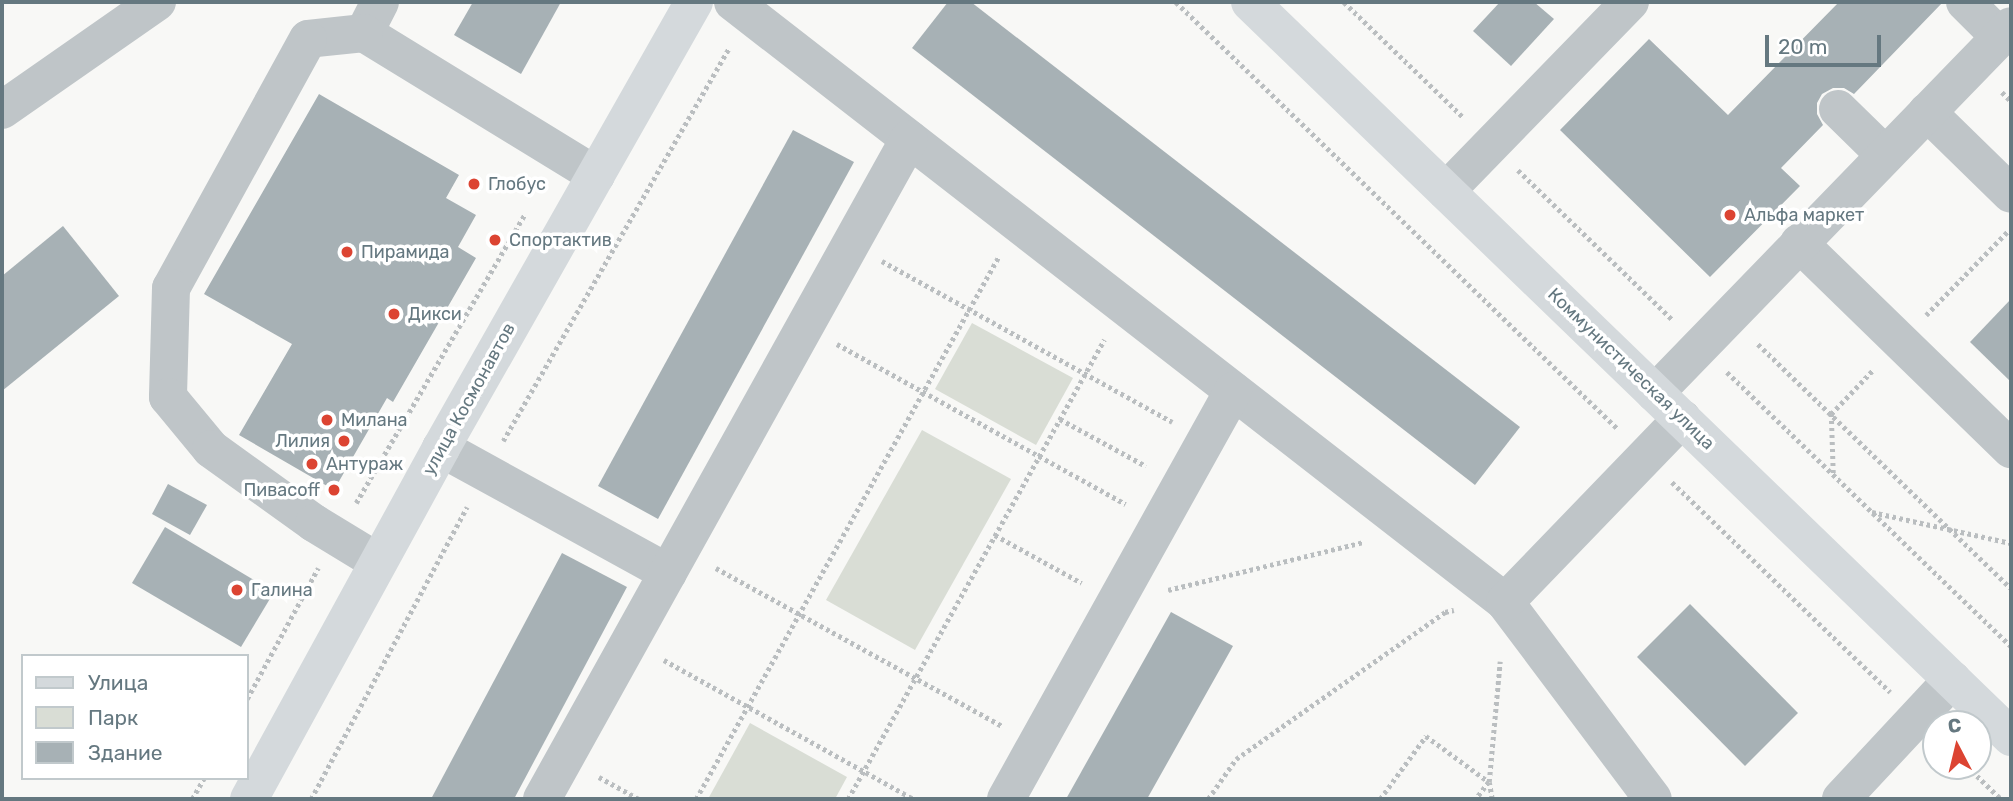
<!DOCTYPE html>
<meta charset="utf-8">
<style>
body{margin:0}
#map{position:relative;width:2013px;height:801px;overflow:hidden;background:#f8f8f6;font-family:Rubik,sans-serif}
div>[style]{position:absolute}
.green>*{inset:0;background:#d9ddd5}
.building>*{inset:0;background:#a7b1b5}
.path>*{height:4.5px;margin-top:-2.25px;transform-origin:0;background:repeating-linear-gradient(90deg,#babec0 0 3.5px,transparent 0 7px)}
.minor>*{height:38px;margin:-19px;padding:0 19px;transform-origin:19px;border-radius:19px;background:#bfc5c8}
.major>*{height:38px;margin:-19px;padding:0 19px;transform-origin:19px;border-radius:19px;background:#d4d9dc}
.dots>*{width:19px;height:19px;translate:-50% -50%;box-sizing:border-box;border:4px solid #fff;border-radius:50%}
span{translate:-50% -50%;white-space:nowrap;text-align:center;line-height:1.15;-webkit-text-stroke:7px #fff;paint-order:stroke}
.poi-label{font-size:18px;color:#657880}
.left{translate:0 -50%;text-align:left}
.right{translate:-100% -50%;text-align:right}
.street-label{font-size:18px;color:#657880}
.frame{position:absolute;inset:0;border:4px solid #657880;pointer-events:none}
.legend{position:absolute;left:21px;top:654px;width:228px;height:126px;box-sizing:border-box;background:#fff;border:2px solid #c1c9cc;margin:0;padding:9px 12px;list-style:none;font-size:21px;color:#657880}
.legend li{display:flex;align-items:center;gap:14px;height:35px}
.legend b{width:35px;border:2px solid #c1c9cc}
.north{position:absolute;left:1922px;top:710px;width:70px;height:70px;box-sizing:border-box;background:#fff;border:2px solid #c1c9cc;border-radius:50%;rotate:353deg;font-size:19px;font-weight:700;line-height:28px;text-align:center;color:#657880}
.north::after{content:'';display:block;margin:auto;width:24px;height:32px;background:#dc4432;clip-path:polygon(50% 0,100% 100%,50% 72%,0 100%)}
.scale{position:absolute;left:1765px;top:35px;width:116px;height:32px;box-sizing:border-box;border:4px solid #657880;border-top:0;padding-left:9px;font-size:21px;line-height:24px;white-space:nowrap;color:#657880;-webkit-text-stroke:5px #fff;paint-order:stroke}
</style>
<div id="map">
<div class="green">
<i style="clip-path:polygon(972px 323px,1073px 378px,1036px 445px,935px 389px)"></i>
<i style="clip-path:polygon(922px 430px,1011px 479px,915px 650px,826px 600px)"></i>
<i style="clip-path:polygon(750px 723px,847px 777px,835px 799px,708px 799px)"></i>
</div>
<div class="building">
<i style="clip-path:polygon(473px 2px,561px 2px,521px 74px,454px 35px)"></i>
<i style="clip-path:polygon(948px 2px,971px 2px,1520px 427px,1475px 485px,912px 48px)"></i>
<i style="clip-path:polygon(1500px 2px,1534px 2px,1554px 19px,1511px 66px,1473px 31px)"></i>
<i style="clip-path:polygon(1839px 2px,1943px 2px,1854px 94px,1844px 88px,1833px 88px,1822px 94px,1817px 103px,1817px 114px,1823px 125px,1781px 168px,1800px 186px,1710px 277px,1560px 130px,1649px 39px,1728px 115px)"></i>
<i style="clip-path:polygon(319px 94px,459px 175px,446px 198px,476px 215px,458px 247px,476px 258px,393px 402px,387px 398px,334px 490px,239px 435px,292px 344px,204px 294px)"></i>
<i style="clip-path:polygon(793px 130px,854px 162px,658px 519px,598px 486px)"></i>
<i style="clip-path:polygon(63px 226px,119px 296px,2px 391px,2px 276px)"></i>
<i style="clip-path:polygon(2011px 299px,2011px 382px,1970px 342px)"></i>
<i style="clip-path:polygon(168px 484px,207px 505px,190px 535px,152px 514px)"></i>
<i style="clip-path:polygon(165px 527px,274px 592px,241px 647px,132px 583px)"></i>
<i style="clip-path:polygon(562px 553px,627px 587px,514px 799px,431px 799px)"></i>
<i style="clip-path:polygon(1690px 604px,1798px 713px,1745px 766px,1637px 657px)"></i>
<i style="clip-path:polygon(1171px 612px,1233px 646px,1147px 799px,1066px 799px)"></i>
</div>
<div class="path">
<i style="left:1176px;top:2px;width:615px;rotate:44.01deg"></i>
<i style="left:1344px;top:2px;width:167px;rotate:44deg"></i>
<i style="left:2002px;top:92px;width:13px;rotate:45deg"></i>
<i style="left:1518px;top:170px;width:216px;rotate:44.1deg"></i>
<i style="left:882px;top:261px;width:332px;rotate:29deg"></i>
<i style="left:1926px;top:315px;width:117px;rotate:-45.7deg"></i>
<i style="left:837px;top:344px;width:330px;rotate:29deg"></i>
<i style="left:1758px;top:344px;width:351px;rotate:44deg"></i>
<i style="left:1727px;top:372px;width:395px;rotate:44deg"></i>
<i style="left:1060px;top:419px;width:98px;rotate:28.7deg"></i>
<i style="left:503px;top:441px;width:453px;rotate:-60.1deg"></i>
<i style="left:1833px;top:473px;width:59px;rotate:-91.9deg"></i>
<i style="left:1831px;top:414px;width:62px;rotate:-46.3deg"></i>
<i style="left:1672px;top:482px;width:303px;rotate:43.9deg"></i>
<i style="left:356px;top:503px;width:335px;rotate:-59.7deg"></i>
<i style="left:1872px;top:512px;width:142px;rotate:12.6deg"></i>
<i style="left:995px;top:535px;width:99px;rotate:28.9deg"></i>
<i style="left:716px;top:568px;width:327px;rotate:28.9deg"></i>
<i style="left:1168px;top:590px;width:202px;rotate:-13.8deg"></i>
<i style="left:664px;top:660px;width:286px;rotate:29.1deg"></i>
<i style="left:247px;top:699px;width:149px;rotate:-61.5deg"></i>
<i style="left:1967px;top:766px;width:47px;rotate:44.1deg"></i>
<i style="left:599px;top:777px;width:46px;rotate:28.8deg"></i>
<i style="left:192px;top:799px;width:24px;rotate:-60deg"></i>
<i style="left:311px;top:799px;width:331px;rotate:-61.9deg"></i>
<i style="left:696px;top:799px;width:622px;rotate:-60.84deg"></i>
<i style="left:848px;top:799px;width:526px;rotate:-60.85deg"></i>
<i style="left:1208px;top:799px;width:49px;rotate:-55deg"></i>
<i style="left:1236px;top:759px;width:256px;rotate:-35.1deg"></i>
<i style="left:1445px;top:612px;width:9px;rotate:-13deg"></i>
<i style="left:1380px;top:799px;width:78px;rotate:-53.9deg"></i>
<i style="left:1426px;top:736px;width:78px;rotate:36.1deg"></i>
<i style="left:1489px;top:782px;width:21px;rotate:127deg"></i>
<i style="left:1492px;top:799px;width:17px;rotate:-100deg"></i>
<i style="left:1489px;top:782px;width:121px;rotate:-84.8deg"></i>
</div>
<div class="minor">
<i style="left:380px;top:2px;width:35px;rotate:117deg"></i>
<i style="left:364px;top:33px;width:272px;rotate:31.5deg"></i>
<i style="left:733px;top:2px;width:978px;rotate:37.85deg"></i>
<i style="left:1505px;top:602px;width:246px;rotate:53.1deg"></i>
<i style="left:1965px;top:2px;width:49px;rotate:45deg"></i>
<i style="left:364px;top:33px;width:56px;rotate:173.9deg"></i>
<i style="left:308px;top:39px;width:284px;rotate:118.8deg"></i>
<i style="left:171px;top:288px;width:109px;rotate:91.6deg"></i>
<i style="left:168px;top:397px;width:67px;rotate:50.4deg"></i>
<i style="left:211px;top:449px;width:127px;rotate:35.7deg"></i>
<i style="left:314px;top:523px;width:75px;rotate:31.4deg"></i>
<i style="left:1838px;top:109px;width:66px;rotate:44.4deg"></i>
<i style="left:2px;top:110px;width:189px;rotate:-34.9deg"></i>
<i style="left:1927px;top:112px;width:117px;rotate:44.3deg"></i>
<i style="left:1446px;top:191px;width:264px;rotate:-45.8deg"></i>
<i style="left:1799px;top:243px;width:296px;rotate:44.2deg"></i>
<i style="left:1655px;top:393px;width:511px;rotate:-45.87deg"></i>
<i style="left:441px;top:448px;width:259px;rotate:28.8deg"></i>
<i style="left:1505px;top:602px;width:255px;rotate:-46deg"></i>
<i style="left:542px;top:799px;width:755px;rotate:-60.92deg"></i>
<i style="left:1006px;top:799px;width:467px;rotate:-60.9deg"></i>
<i style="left:1841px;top:799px;width:163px;rotate:-47deg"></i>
</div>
<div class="major">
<i style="left:1250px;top:2px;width:1058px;rotate:44deg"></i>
<i style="left:249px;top:799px;width:400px;rotate:-61.3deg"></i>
<i style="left:441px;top:448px;width:513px;rotate:-60.44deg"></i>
</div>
<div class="dots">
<i style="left:474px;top:184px;background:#dc4432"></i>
<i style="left:1730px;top:215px;background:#dc4432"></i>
<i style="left:495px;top:240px;background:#dc4432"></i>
<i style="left:347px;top:252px;background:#dc4432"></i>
<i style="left:394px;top:314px;background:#dc4432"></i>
<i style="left:327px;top:420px;background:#dc4432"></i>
<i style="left:344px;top:441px;background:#dc4432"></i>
<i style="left:312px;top:464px;background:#dc4432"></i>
<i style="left:334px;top:490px;background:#dc4432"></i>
<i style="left:237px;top:590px;background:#dc4432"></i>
</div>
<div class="poi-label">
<span class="left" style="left:488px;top:184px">Глобус</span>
<span class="left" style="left:1744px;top:215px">Альфа маркет</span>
<span class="left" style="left:509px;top:240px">Спортактив</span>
<span class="left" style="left:361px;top:252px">Пирамида</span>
<span class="left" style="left:408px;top:314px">Дикси</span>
<span class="left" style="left:341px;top:420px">Милана</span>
<span class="right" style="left:330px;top:441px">Лилия</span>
<span class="left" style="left:326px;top:464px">Антураж</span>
<span class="right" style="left:320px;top:490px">Пивасоff</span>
<span class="left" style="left:251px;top:590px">Галина</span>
</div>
<div class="street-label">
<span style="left:1631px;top:369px;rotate:44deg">Коммунистическая улица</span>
<span style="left:469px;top:399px;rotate:-61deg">улица Космонавтов</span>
</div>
<div class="frame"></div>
<ul class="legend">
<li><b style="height:9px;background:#d4d9dc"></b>Улица</li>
<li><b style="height:19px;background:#d9ddd5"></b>Парк</li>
<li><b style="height:19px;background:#a7b1b5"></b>Здание</li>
</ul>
<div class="north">С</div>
<div class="scale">20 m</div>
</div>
